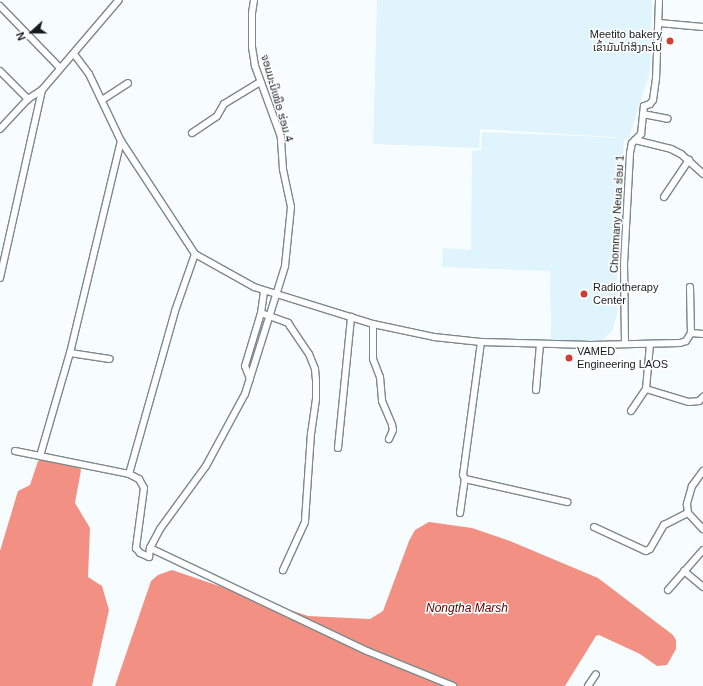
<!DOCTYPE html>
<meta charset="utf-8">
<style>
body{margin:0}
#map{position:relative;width:703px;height:686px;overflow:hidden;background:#f7fcfe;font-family:Helvetica,"Noto Sans Lao",sans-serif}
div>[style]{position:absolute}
.built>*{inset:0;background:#e0f4fe}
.water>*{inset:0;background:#f29084}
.roads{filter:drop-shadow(1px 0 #7c888d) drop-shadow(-1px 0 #7c888d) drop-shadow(0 1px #7c888d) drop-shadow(0 -1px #7c888d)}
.minor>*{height:6px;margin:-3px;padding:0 3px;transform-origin:3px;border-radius:3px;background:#fff}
.dots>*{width:11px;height:11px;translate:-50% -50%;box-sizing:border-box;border:2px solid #fff;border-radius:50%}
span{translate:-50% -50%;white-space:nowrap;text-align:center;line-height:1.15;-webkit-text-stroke:3px #fff;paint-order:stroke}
.poi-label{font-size:11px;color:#171b1d}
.right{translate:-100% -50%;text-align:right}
.left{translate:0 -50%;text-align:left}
.street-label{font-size:11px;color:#171b1d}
.water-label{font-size:12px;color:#590002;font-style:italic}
.north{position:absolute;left:12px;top:12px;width:40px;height:40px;-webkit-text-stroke:3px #fff;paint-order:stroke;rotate:249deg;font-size:11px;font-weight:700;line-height:16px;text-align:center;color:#171b1d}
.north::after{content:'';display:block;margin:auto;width:14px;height:18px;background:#171b1d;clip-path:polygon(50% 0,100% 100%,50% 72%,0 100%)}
</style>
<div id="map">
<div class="built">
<i style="clip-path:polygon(377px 0,652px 0,650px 71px,629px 138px,480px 129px,479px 148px,373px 144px)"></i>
<i style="clip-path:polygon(482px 132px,624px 138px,617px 273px,617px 315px,612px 331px,601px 341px,551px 340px,550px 271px,442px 267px,443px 248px,471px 250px,472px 151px,481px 150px)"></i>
</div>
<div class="water">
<i style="clip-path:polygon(42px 459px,78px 466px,81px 470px,75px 503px,90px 528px,88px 577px,102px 586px,109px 610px,92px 686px,0 686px,0 551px,18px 491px,30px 485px,38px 461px)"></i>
<i style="clip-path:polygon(429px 522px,472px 528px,510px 541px,598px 578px,673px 635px,676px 640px,676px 649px,667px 665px,657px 666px,640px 654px,599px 635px,596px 636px,565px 686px,115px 686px,151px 581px,158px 575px,172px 570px,308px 616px,370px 619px,383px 611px,409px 541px,415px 530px)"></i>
</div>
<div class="roads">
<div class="minor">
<i style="left:0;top:6px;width:86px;rotate:45.9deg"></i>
<i style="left:659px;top:23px;width:44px;rotate:5.2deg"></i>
<i style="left:74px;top:54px;width:25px;rotate:53deg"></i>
<i style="left:89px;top:74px;width:74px;rotate:64.5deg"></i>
<i style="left:121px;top:141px;width:135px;rotate:56.8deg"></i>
<i style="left:195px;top:254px;width:68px;rotate:29.2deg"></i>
<i style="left:254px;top:287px;width:125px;rotate:17.3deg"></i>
<i style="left:373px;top:324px;width:62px;rotate:12deg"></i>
<i style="left:434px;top:337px;width:47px;rotate:6.1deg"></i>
<i style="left:481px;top:342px;width:110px;rotate:1.6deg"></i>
<i style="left:591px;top:345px;width:89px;rotate:-1.3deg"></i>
<i style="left:680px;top:343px;width:6px;rotate:-18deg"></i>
<i style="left:686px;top:341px;width:9px;rotate:-58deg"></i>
<i style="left:691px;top:333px;width:12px;rotate:5deg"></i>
<i style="left:0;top:71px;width:40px;rotate:45deg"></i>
<i style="left:102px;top:100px;width:31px;rotate:-33deg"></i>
<i style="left:643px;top:114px;width:25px;rotate:11deg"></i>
<i style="left:0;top:129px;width:41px;rotate:-47deg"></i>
<i style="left:28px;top:99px;width:17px;rotate:-33deg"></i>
<i style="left:42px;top:90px;width:118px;rotate:-49.5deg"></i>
<i style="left:192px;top:133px;width:30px;rotate:-34deg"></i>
<i style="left:217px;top:116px;width:14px;rotate:-60deg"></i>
<i style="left:224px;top:104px;width:42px;rotate:-31.4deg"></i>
<i style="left:635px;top:140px;width:37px;rotate:14deg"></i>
<i style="left:671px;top:149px;width:11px;rotate:27deg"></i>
<i style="left:681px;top:154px;width:30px;rotate:42deg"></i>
<i style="left:664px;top:197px;width:45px;rotate:-56deg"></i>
<i style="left:0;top:278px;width:193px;rotate:-77.4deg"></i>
<i style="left:690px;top:287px;width:46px;rotate:88.8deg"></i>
<i style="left:261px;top:313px;width:29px;rotate:20deg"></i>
<i style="left:288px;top:323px;width:4px;rotate:56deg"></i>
<i style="left:290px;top:326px;width:34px;rotate:56deg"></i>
<i style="left:309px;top:354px;width:16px;rotate:68deg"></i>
<i style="left:315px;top:369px;width:11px;rotate:85deg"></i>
<i style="left:316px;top:380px;width:19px;rotate:90deg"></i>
<i style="left:316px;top:399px;width:34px;rotate:98deg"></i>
<i style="left:311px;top:433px;width:89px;rotate:93.9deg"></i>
<i style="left:305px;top:522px;width:53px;rotate:114.6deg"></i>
<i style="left:373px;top:324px;width:35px;rotate:90deg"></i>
<i style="left:373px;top:359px;width:19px;rotate:69deg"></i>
<i style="left:380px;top:377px;width:24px;rotate:85deg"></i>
<i style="left:382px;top:401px;width:26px;rotate:67deg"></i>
<i style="left:392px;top:425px;width:5px;rotate:79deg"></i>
<i style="left:393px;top:430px;width:10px;rotate:114deg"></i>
<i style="left:481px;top:342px;width:134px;rotate:97.7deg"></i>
<i style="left:463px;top:475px;width:4px;rotate:63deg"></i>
<i style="left:465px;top:479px;width:105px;rotate:12.7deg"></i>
<i style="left:625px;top:344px;width:80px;rotate:-90.7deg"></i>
<i style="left:624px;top:264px;width:111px;rotate:-86.9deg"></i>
<i style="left:630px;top:153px;width:10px;rotate:-79deg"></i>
<i style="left:632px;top:143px;width:13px;rotate:-45deg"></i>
<i style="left:641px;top:134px;width:28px;rotate:-84deg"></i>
<i style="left:644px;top:106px;width:6px;rotate:-18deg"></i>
<i style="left:650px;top:104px;width:5px;rotate:-53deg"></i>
<i style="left:653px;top:100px;width:21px;rotate:-82deg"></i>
<i style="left:656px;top:79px;width:79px;rotate:-87.8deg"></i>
<i style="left:70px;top:353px;width:40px;rotate:8.5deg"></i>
<i style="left:250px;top:379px;width:14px;rotate:-111deg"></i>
<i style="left:245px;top:366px;width:55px;rotate:-73.2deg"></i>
<i style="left:261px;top:313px;width:22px;rotate:-82deg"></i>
<i style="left:646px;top:389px;width:45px;rotate:16.8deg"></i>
<i style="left:689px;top:402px;width:10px;rotate:-6deg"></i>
<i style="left:699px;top:401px;width:6px;rotate:-45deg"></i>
<i style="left:536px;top:390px;width:46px;rotate:-85deg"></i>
<i style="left:631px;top:411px;width:27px;rotate:-56deg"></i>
<i style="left:646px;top:389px;width:45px;rotate:-84.9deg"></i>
<i style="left:338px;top:448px;width:132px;rotate:-84.3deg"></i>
<i style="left:15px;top:451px;width:116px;rotate:11.4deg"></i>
<i style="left:129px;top:474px;width:11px;rotate:27deg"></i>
<i style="left:139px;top:479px;width:10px;rotate:61deg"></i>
<i style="left:144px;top:488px;width:61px;rotate:97.6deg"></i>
<i style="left:136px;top:548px;width:6px;rotate:51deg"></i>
<i style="left:140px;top:553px;width:10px;rotate:24deg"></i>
<i style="left:149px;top:557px;width:9px;rotate:-84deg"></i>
<i style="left:150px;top:548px;width:21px;rotate:-62deg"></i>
<i style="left:160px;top:529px;width:78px;rotate:-53.9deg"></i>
<i style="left:206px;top:466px;width:82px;rotate:-61.6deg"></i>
<i style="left:245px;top:394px;width:134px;rotate:-72.6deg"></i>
<i style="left:285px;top:266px;width:59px;rotate:-84.2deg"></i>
<i style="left:291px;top:207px;width:39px;rotate:-102deg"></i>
<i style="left:283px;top:169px;width:32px;rotate:-94deg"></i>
<i style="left:281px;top:137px;width:76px;rotate:-110.1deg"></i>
<i style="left:255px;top:66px;width:19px;rotate:-99deg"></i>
<i style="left:252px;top:47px;width:34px;rotate:-90deg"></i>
<i style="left:252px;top:13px;width:13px;rotate:-81deg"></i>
<i style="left:40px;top:456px;width:107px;rotate:-73.8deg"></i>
<i style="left:70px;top:353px;width:218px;rotate:-76.5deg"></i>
<i style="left:703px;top:471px;width:19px;rotate:126deg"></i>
<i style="left:692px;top:486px;width:19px;rotate:106deg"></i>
<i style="left:687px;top:504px;width:9px;rotate:84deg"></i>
<i style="left:688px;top:513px;width:22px;rotate:47deg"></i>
<i style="left:129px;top:474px;width:169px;rotate:-74.2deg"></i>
<i style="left:175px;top:311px;width:60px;rotate:-70.7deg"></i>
<i style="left:460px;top:513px;width:34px;rotate:-82deg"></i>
<i style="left:594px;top:527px;width:57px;rotate:24.8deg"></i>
<i style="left:646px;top:551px;width:4px;rotate:-27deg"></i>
<i style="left:650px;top:549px;width:28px;rotate:-60deg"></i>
<i style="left:664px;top:525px;width:27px;rotate:-27deg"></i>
<i style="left:150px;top:548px;width:240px;rotate:25.4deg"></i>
<i style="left:367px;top:651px;width:93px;rotate:22.1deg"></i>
<i style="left:684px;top:571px;width:25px;rotate:40deg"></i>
<i style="left:668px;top:590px;width:53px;rotate:-48.8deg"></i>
<i style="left:588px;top:686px;width:14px;rotate:-56deg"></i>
</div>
</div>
<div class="dots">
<i style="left:670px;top:41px;background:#ce4036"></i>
<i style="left:584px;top:294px;background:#ce4036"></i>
<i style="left:569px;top:358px;background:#ce4036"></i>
</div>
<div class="poi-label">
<span class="right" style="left:662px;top:41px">Meetito bakery<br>ເຂົ້າມັນໄກ່ສິງກະໂປ</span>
<span class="left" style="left:593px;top:294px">Radiotherapy<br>Center</span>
<span class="left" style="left:577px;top:358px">VAMED<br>Engineering LAOS</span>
</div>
<div class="street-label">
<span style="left:277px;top:98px;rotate:74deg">ຈອມມະນີເໜືອ ຮ່ອມ 4</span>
<span style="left:617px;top:214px;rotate:-87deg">Chommany Neua ຮ່ອມ 1</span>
</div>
<div class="water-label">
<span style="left:467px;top:609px">Nongtha Marsh</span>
</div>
<div class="north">N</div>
</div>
